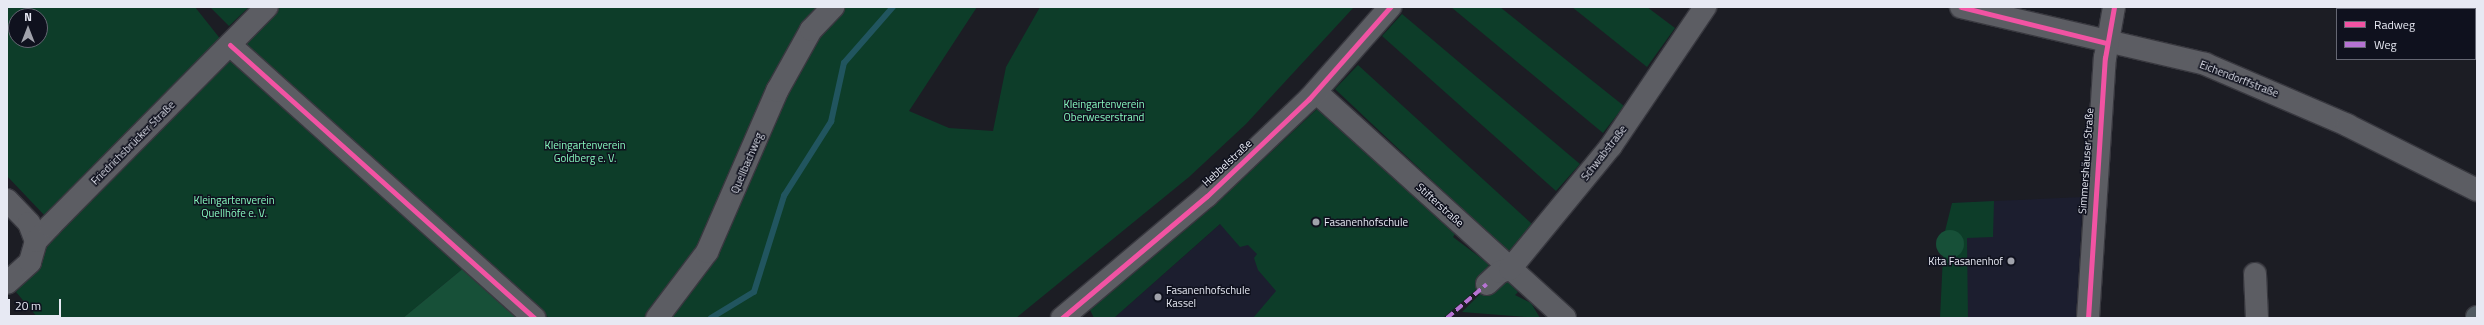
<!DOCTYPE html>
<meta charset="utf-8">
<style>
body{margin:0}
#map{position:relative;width:2484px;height:325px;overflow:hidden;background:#1c1d24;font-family:"Titillium Web",sans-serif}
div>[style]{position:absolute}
.built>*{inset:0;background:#1c1e2f}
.green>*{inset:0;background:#0d3d29}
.forest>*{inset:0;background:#175038}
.round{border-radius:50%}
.stream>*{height:5.5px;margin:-2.75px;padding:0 2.75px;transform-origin:2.75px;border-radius:2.75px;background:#21555f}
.roads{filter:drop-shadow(1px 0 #38383f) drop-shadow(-1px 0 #38383f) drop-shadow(0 1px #38383f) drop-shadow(0 -1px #38383f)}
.minor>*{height:22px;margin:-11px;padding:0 11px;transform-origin:11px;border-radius:11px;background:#5c5d63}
.major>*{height:22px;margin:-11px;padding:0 11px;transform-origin:11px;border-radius:11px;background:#505960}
.quiet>*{height:4px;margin-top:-2px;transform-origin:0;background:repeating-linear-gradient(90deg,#b673d3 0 8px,transparent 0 12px)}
.cycleway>*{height:5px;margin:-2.5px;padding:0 2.5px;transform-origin:2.5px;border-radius:2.5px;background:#f153a3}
.dots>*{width:11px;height:11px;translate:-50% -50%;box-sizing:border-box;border:2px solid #0f111e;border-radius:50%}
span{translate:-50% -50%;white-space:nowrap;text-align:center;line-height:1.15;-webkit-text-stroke:3px #0f111e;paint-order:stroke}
.street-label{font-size:11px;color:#e7e9f3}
.park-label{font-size:11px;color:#87f8bf}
.poi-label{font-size:11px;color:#e7e9f3}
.left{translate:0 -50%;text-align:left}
.right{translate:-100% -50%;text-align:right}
.frame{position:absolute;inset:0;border:8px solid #e7e9f3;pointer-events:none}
.legend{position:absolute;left:2336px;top:8px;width:140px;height:52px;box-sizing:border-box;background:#0f111e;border:1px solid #656773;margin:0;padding:5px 7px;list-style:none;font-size:12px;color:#e7e9f3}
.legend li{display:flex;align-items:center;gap:8px;height:20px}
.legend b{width:20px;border:1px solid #656773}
.north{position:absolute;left:8px;top:8px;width:40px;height:40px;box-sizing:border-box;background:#0f111e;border:1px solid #656773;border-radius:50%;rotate:0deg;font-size:11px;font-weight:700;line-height:16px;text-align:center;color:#e7e9f3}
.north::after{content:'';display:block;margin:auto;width:14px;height:18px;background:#a0a2ab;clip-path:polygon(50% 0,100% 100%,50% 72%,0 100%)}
.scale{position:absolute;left:8px;top:299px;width:53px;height:18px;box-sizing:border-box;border:2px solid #e7e9f3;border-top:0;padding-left:5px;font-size:12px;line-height:14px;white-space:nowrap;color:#e7e9f3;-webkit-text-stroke:3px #0f111e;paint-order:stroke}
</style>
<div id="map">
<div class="built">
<i style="clip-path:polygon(2083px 197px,2076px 318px,1940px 318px,1952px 203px)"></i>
<i style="clip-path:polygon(1226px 219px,1417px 318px,1114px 318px)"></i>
</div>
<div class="green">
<i style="clip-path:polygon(evenodd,7px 7px,195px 7px,222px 41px,46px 217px,7px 176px,7px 7px,16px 16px,40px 16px,40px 40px,16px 40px,16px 16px)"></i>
<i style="clip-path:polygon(210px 7px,249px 7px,229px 26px)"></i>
<i style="clip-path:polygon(276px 7px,828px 7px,701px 248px,650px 318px,549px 318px,247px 47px,243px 40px)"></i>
<i style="clip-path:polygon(840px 7px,977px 7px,909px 111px,949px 128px,993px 131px,1006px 67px,1040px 7px,1354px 7px,1246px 124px,1189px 177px,1016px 318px,669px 318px,817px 31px)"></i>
<i style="clip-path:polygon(1451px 7px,1500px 7px,1624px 106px,1603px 133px)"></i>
<i style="clip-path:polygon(1572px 7px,1647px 7px,1675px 28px,1647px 67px)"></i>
<i style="clip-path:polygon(1402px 14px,1580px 164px,1556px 191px,1382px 36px)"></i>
<i style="clip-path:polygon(230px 54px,466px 266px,403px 318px,38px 318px,16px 292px,37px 268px,54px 232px)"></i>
<i style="clip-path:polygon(1358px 65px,1532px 224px,1508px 252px,1335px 89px)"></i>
<i style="clip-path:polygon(1317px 109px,1455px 234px,1453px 237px,1489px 264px,1484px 283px,1443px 318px,1253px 318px,1276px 291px,1258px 270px,1254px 258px,1257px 254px,1248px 245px,1240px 247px,1220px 224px,1114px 318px,1094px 318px,1090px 310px,1215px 205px)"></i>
<i style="clip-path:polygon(1994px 201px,1993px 237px,1967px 238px,1968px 318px,1940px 318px,1944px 235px,1952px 203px)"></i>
<i style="clip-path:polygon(1505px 279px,1518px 292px,1515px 295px,1531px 303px,1540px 318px,1462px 312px,1485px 289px)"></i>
</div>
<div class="forest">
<i class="round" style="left:1936px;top:230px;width:28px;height:28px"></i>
<i style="clip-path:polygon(466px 266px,521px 318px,403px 318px)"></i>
</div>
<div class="stream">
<i style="left:711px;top:318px;width:50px;rotate:-31.2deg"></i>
<i style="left:754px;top:292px;width:101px;rotate:-72.6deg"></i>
<i style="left:784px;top:196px;width:88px;rotate:-57.6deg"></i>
<i style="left:831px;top:122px;width:60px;rotate:-77.6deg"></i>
<i style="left:844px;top:63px;width:74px;rotate:-48.8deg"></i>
</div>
<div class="roads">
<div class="minor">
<i style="left:1961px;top:7px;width:251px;rotate:13.1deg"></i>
<i style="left:2205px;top:64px;width:155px;rotate:23.2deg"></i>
<i style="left:2347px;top:125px;width:145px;rotate:26.6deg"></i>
<i style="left:230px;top:45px;width:409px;rotate:41.9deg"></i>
<i style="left:1316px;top:92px;width:336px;rotate:42.2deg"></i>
<i style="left:7px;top:200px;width:32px;rotate:46deg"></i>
<i style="left:29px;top:223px;width:19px;rotate:69deg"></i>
<i style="left:2255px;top:274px;width:44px;rotate:87.4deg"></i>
<i style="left:7px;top:283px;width:31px;rotate:-42deg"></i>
<i style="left:30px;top:262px;width:22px;rotate:-74deg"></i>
<i style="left:36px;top:241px;width:21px;rotate:-47deg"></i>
<i style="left:50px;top:226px;width:308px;rotate:-45.3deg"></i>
<i style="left:1487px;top:284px;width:18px;rotate:-43deg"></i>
<i style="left:1500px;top:272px;width:10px;rotate:-17deg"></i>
<i style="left:1510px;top:269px;width:159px;rotate:-50.6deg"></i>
<i style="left:1611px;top:146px;width:168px;rotate:-55.9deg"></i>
<i style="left:657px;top:318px;width:83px;rotate:-52.9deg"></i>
<i style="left:707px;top:252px;width:176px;rotate:-66.5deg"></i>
<i style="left:777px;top:91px;width:70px;rotate:-60.9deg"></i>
<i style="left:811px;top:30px;width:32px;rotate:-46deg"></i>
<i style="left:1062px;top:318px;width:189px;rotate:-40.1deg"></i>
<i style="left:1207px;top:196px;width:141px;rotate:-43.6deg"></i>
<i style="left:1309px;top:99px;width:123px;rotate:-48.6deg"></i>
<i style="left:2088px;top:318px;width:261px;rotate:-86.3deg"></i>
<i style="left:2105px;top:58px;width:52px;rotate:-80deg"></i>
</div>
<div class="major">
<i style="left:2477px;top:318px;width:1px;rotate:-90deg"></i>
</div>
</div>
<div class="quiet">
<i style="left:1447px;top:318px;width:52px;rotate:-40.4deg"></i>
</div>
<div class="cycleway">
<i style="left:1961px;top:7px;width:150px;rotate:13.9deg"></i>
<i style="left:230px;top:45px;width:409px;rotate:41.9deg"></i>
<i style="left:1062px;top:318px;width:189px;rotate:-40.1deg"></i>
<i style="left:1207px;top:196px;width:141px;rotate:-43.6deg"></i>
<i style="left:1309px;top:99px;width:123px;rotate:-48.6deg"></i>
<i style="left:2088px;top:318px;width:261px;rotate:-86.3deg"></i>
<i style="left:2105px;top:58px;width:52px;rotate:-80deg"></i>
</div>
<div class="dots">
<i style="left:1316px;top:222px;background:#a0a2ab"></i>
<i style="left:2011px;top:261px;background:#a0a2ab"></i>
<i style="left:1158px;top:297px;background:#a0a2ab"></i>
</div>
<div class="street-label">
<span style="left:2239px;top:79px;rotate:21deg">Eichendorffstraße</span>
<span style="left:133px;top:143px;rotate:-45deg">Friedrichsbrücker Straße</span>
<span style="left:1604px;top:153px;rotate:-52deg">Schwabstraße</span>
<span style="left:2086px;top:161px;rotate:-86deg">Simmershäuser Straße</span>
<span style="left:747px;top:163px;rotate:-67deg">Quellbachweg</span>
<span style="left:1227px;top:163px;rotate:-43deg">Hebbelstraße</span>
<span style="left:1440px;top:205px;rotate:42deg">Stifterstraße</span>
</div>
<div class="park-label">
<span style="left:1104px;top:111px">Kleingartenverein<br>Oberweserstrand</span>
<span style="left:585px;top:152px">Kleingartenverein<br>Goldberg e. V.</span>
<span style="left:234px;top:207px">Kleingartenverein<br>Quellhöfe e. V.</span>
</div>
<div class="poi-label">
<span class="left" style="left:1324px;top:222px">Fasanenhofschule</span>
<span class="right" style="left:2003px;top:261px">Kita Fasanenhof</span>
<span class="left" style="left:1166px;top:297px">Fasanenhofschule<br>Kassel</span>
</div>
<div class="frame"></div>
<ul class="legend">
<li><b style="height:5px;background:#f153a3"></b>Radweg</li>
<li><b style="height:5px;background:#b673d3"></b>Weg</li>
</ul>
<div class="north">N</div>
<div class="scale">20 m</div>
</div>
